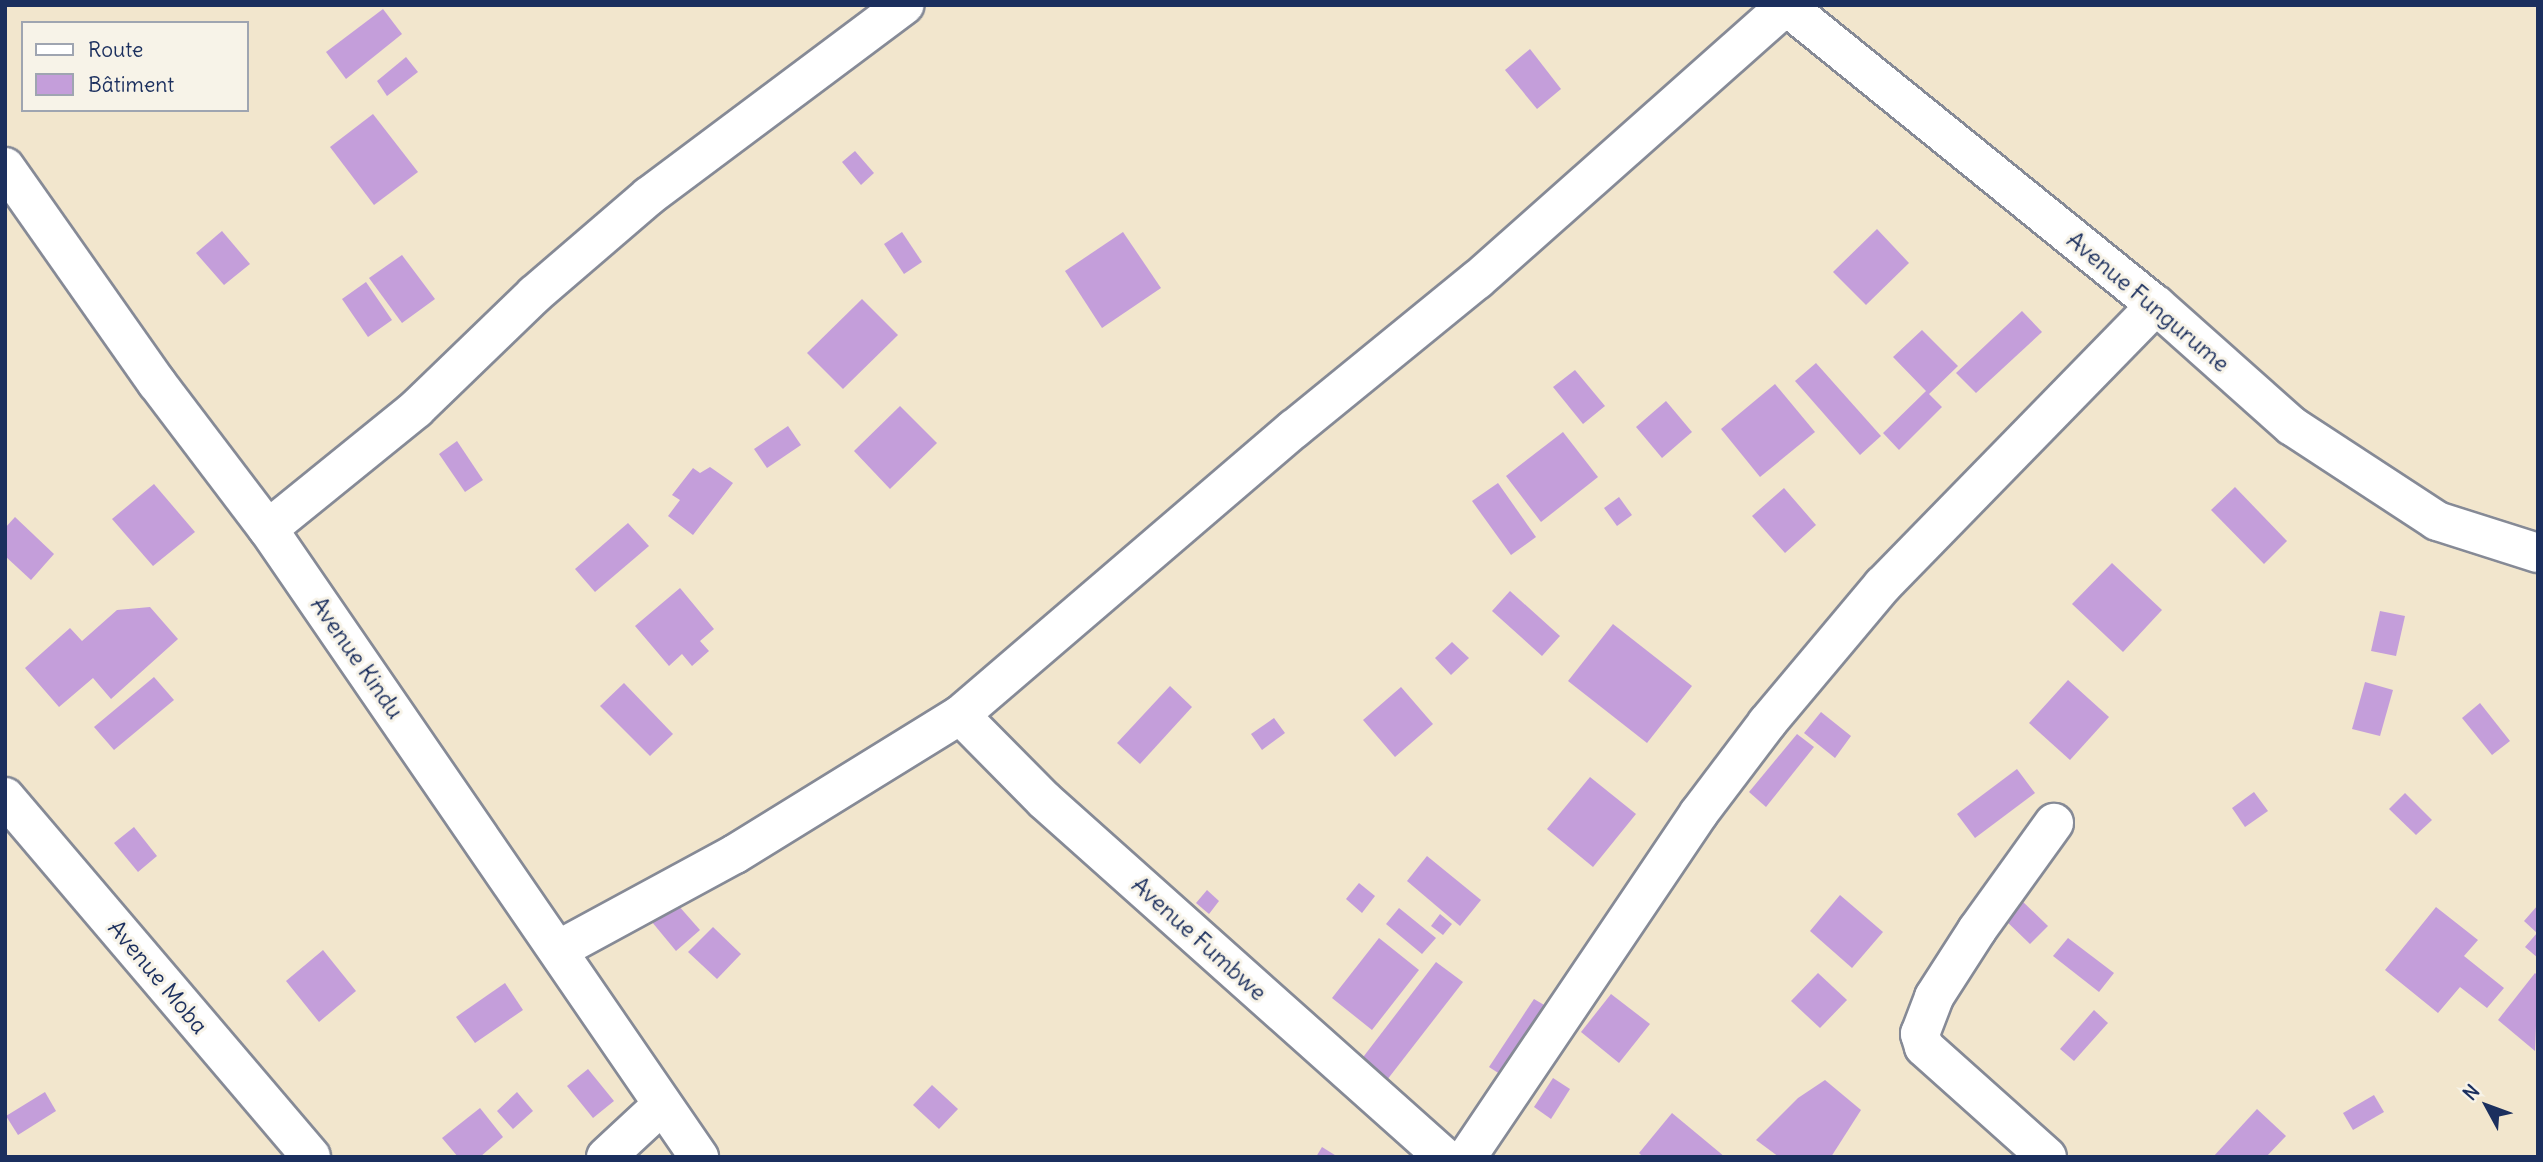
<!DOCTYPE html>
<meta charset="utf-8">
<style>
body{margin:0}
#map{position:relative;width:2543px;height:1162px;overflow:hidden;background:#f2e6cd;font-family:Delius,sans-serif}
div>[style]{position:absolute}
.building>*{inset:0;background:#c49eda}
.roads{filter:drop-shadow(2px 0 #868a96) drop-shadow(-2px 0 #868a96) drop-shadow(0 2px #868a96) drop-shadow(0 -2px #868a96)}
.minor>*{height:38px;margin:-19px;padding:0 19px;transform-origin:19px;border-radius:19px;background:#fff}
span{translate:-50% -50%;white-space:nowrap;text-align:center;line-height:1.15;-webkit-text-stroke:6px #f7f3e8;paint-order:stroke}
.street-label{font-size:23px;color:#1b2f5e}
.frame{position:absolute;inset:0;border:7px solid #1b2f5e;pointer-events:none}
.legend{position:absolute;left:21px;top:21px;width:228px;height:91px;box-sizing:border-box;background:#f7f3e8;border:2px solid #9fa5b1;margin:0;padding:9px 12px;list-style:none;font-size:21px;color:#1b2f5e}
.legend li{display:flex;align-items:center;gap:14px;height:35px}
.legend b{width:35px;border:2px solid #9fa5b1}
.north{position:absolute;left:2452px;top:1071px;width:70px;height:70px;-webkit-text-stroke:5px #f7f3e8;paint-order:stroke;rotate:311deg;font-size:19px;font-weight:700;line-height:28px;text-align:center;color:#1b2f5e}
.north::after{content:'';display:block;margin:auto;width:24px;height:32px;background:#1b2f5e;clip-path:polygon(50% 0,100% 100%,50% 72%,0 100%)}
</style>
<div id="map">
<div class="building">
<i style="clip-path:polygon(383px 9px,402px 34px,346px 79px,326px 52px)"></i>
<i style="clip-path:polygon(1530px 49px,1561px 89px,1537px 109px,1505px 70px)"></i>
<i style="clip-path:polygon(406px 57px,418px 72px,387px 96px,377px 81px)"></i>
<i style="clip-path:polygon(373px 114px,418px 172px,374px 205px,330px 147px)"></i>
<i style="clip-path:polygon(855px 151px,874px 173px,861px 185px,842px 162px)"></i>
<i style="clip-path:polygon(1877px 229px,1909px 263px,1866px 305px,1833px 272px)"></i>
<i style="clip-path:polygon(222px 231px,250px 264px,224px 285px,196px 253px)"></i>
<i style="clip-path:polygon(902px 232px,922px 262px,904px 274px,884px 244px)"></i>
<i style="clip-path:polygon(1123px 232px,1161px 288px,1102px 328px,1065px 271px)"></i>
<i style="clip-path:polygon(402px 255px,435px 299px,402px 323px,369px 278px)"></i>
<i style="clip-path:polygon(366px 282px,392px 320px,368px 337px,342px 299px)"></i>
<i style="clip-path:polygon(862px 299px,898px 335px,843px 389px,807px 353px)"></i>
<i style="clip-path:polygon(2022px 311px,2042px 332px,1976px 393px,1956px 373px)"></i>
<i style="clip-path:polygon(1922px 330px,1958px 366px,1929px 394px,1942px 407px,1899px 450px,1883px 433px,1926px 391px,1893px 357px)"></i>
<i style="clip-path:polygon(1816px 363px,1881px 436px,1860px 455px,1795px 381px)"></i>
<i style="clip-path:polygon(1575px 370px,1605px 406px,1583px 424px,1553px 387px)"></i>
<i style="clip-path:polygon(1775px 384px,1815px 432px,1760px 477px,1721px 429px)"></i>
<i style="clip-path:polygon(1666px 401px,1692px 432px,1662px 458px,1636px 427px)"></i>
<i style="clip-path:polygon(900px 406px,937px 443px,890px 489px,854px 451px)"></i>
<i style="clip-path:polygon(788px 426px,801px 445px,767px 468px,754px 449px)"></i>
<i style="clip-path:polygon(1563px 432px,1598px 477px,1541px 522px,1506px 476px)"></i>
<i style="clip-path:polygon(457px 441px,483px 480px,465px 492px,439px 454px)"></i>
<i style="clip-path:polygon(710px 467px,733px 483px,693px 535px,668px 516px,680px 500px,672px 495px,693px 468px,700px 473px)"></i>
<i style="clip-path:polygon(1498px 483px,1536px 537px,1511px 555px,1472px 501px)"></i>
<i style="clip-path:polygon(154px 484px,195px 532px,153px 566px,112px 519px)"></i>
<i style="clip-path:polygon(2235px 487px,2287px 541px,2264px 564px,2211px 510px)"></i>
<i style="clip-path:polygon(1784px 488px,1816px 525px,1785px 553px,1752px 516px)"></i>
<i style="clip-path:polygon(1619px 497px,1632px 515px,1617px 526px,1604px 508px)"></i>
<i style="clip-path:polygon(15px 517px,54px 554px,31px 580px,5px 556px,5px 528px)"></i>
<i style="clip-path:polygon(628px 523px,649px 546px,595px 592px,575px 569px)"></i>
<i style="clip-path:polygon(2112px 563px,2162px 610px,2123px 652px,2072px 604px)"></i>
<i style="clip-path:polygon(680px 588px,714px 629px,700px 641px,709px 651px,692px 666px,682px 654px,669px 666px,635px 626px)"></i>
<i style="clip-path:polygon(1510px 591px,1560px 636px,1542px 656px,1492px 611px)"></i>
<i style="clip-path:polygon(150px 607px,178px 639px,111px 699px,93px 678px,59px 707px,25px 668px,70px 628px,82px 641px,117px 610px)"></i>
<i style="clip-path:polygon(2380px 611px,2405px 616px,2396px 656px,2371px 651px)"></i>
<i style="clip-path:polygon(1613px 624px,1692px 686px,1647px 743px,1568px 681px)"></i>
<i style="clip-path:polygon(1452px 642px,1469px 658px,1451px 675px,1435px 658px)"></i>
<i style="clip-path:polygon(154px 677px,174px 700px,114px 750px,94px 727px)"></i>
<i style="clip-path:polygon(2068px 680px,2109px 717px,2070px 760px,2029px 723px)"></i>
<i style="clip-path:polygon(2365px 682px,2393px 690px,2380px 736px,2352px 729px)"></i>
<i style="clip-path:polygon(624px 683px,673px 734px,650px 756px,600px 706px)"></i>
<i style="clip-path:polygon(1170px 686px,1192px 707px,1140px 764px,1117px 743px)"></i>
<i style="clip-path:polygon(1401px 687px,1433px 724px,1395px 757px,1363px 720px)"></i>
<i style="clip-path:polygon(2480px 703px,2510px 741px,2492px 755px,2462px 718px)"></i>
<i style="clip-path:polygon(1821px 712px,1851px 736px,1835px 758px,1804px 733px)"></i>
<i style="clip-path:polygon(1274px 718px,1285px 733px,1262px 750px,1251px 734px)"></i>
<i style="clip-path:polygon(1797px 734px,1814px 747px,1766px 807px,1749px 792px)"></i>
<i style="clip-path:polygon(2017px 769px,2035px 793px,1975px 838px,1957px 814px)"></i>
<i style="clip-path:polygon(1590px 777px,1636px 814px,1593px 867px,1547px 829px)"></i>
<i style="clip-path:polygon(2254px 792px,2268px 811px,2245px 827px,2232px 808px)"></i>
<i style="clip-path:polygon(2405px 793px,2432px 820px,2416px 835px,2389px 809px)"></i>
<i style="clip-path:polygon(134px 827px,157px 856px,138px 872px,114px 843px)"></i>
<i style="clip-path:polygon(1427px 856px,1481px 900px,1460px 926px,1407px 881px)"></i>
<i style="clip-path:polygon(1359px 883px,1375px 896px,1362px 913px,1346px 899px)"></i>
<i style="clip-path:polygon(1207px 890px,1219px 901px,1209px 914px,1196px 903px)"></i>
<i style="clip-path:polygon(1840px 895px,1883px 932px,1852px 968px,1810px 931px)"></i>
<i style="clip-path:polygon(670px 896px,700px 930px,676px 951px,647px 916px)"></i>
<i style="clip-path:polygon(2020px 899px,2048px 926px,2030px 944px,2002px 917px)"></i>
<i style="clip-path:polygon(2538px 905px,2538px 958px,2525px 947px,2537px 933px,2524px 921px)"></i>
<i style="clip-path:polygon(2436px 907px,2478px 940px,2464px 956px,2504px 988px,2487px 1008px,2460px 987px,2438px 1013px,2385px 970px)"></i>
<i style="clip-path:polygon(1399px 908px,1436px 938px,1422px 954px,1386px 924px)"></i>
<i style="clip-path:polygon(1440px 914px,1452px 924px,1443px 935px,1431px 926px)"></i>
<i style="clip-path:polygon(713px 927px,741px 954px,717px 979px,688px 952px)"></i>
<i style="clip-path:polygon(1379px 938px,1419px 970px,1372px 1030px,1332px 998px)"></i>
<i style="clip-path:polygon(2068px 938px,2114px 973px,2099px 992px,2053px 956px)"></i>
<i style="clip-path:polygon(323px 950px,356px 991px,319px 1022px,286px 981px)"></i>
<i style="clip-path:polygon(1436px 962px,1463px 982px,1380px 1089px,1354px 1069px)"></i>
<i style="clip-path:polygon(1818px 973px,1847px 1000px,1820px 1028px,1791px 1001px)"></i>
<i style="clip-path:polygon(2535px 973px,2538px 976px,2535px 1051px,2498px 1020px)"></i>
<i style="clip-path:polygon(505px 983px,523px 1010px,475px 1043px,456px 1017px)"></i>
<i style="clip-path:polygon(1611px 994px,1650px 1024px,1619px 1063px,1581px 1032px)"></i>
<i style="clip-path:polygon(1534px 999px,1551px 1009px,1506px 1078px,1489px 1067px)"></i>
<i style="clip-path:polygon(2094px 1010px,2108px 1023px,2074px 1061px,2060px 1049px)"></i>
<i style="clip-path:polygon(588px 1069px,614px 1101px,593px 1118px,567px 1086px)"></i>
<i style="clip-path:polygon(1553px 1078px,1570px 1089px,1551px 1119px,1534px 1107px)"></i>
<i style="clip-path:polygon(1825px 1080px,1861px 1110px,1831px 1157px,1779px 1157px,1756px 1140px,1798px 1098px)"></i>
<i style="clip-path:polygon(932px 1085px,958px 1109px,939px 1129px,913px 1105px)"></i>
<i style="clip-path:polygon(45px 1092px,56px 1111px,18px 1135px,6px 1116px)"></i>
<i style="clip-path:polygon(517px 1092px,533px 1111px,513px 1129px,497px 1111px)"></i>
<i style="clip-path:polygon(2374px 1095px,2384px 1112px,2353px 1130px,2343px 1113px)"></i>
<i style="clip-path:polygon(480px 1108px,503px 1137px,480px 1157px,458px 1157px,442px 1138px)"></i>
<i style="clip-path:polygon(2257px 1109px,2286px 1136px,2266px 1157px,2213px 1157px)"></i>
<i style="clip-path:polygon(1672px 1113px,1725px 1157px,1643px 1157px,1639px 1153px)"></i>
<i style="clip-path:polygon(1322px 1147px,1338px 1157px,1316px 1157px)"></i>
</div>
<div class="roads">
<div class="minor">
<i style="left:1785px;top:5px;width:477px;rotate:39deg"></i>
<i style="left:2156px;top:305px;width:182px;rotate:41.7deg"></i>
<i style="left:2292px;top:426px;width:173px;rotate:33.2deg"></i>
<i style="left:2437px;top:521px;width:106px;rotate:17.6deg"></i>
<i style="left:5px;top:167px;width:264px;rotate:54.9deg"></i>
<i style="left:157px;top:383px;width:183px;rotate:52.8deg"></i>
<i style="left:268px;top:529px;width:762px;rotate:55.54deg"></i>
<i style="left:268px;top:529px;width:191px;rotate:-39deg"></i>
<i style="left:416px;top:409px;width:165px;rotate:-44deg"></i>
<i style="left:535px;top:294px;width:150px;rotate:-40.7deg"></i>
<i style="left:649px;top:196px;width:319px;rotate:-36.8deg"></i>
<i style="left:960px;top:715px;width:120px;rotate:45.3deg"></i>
<i style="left:1044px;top:800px;width:536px;rotate:41.75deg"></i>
<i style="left:5px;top:797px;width:472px;rotate:49.6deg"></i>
<i style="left:558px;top:950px;width:201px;rotate:-28.5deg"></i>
<i style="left:735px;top:854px;width:264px;rotate:-31.7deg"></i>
<i style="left:960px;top:715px;width:440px;rotate:-40.6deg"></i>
<i style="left:1294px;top:429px;width:236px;rotate:-39.2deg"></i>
<i style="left:1477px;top:280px;width:413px;rotate:-41.6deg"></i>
<i style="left:606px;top:1157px;width:76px;rotate:-42.9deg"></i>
<i style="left:1467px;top:1157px;width:415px;rotate:-56deg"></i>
<i style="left:1699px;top:813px;width:113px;rotate:-52.9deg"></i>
<i style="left:1767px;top:723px;width:180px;rotate:-50deg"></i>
<i style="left:1883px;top:585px;width:391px;rotate:-45.7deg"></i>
<i style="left:2047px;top:1157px;width:165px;rotate:-138.2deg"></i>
<i style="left:1924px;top:1047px;width:14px;rotate:-107deg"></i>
<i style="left:1920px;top:1034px;width:40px;rotate:-69deg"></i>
<i style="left:1934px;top:997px;width:80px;rotate:-57.3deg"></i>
<i style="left:1977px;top:930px;width:132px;rotate:-54.3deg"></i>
</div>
</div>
<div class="street-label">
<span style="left:2148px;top:302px;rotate:40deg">Avenue Fungurume</span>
<span style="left:357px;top:658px;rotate:55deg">Avenue Kindu</span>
<span style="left:1199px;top:939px;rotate:42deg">Avenue Fumbwe</span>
<span style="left:158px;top:977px;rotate:50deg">Avenue Moba</span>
</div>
<div class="frame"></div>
<ul class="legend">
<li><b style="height:9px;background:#fff"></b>Route</li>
<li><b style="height:19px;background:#c49eda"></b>Bâtiment</li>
</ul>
<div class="north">N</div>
</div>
